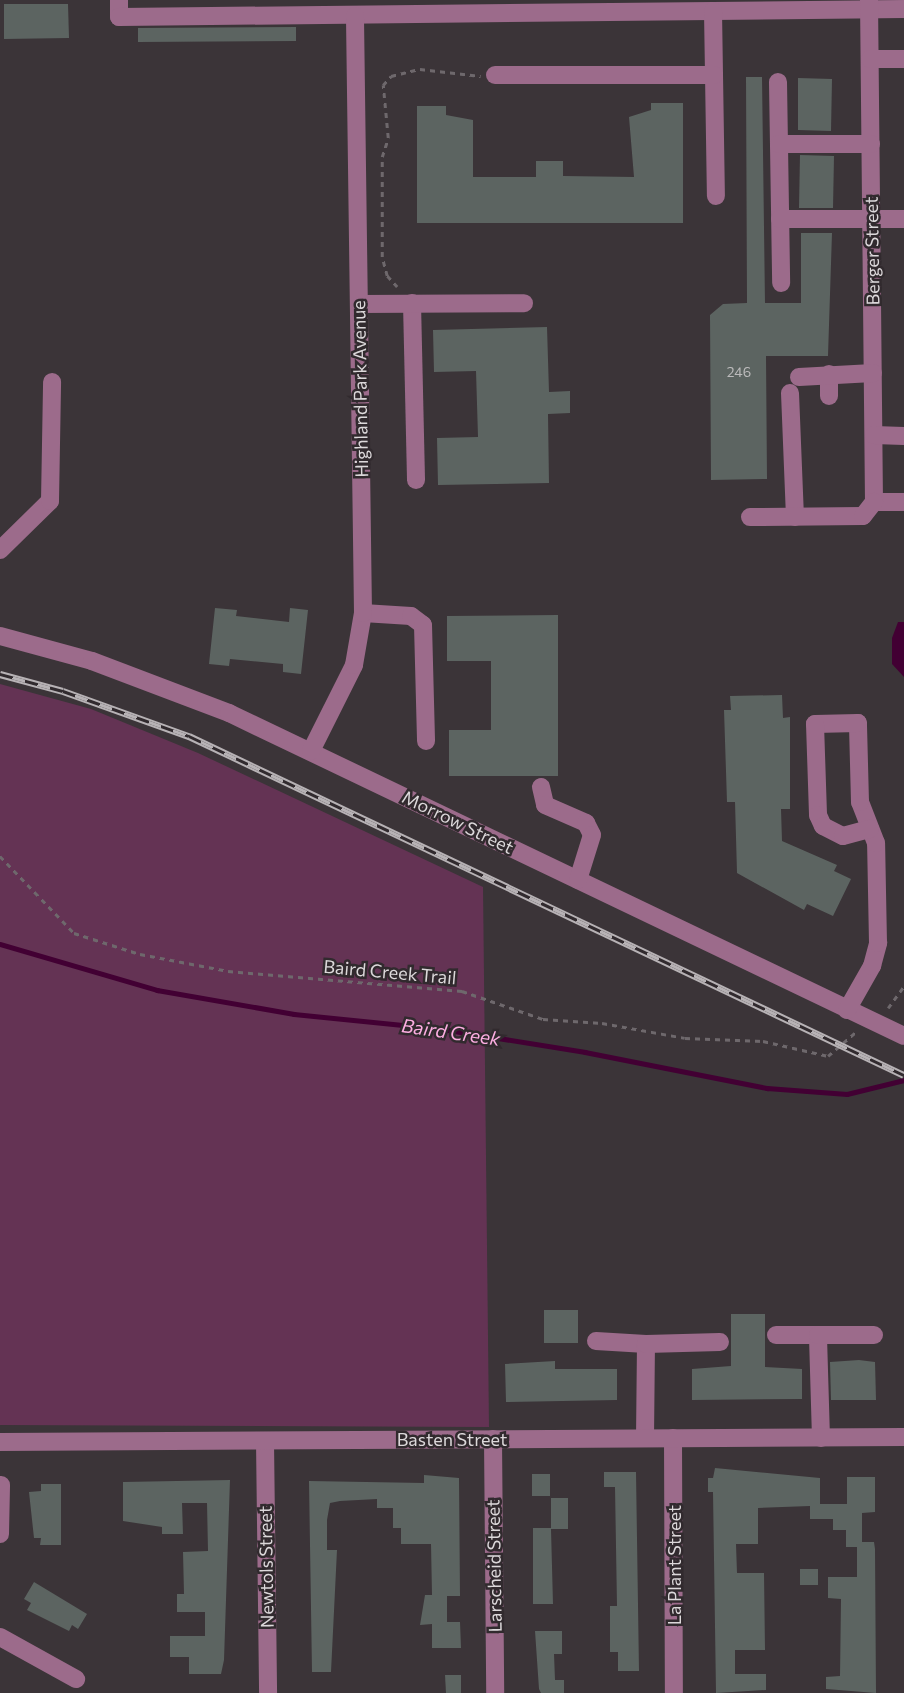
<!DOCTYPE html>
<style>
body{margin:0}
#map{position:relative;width:904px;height:1693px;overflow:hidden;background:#3b3438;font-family:Commissioner,sans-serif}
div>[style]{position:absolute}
.green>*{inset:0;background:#643354}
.water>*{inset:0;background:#420033}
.stream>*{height:4.5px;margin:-2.25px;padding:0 2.25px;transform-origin:2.25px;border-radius:2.25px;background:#420033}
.building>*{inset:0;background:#5c6461}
.path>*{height:2.5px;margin-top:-1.25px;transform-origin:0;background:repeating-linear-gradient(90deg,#6e686c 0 5px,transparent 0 10px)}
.minor>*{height:18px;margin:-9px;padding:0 9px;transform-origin:9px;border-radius:9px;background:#9c6b8b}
.rail>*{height:7px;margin-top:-3.5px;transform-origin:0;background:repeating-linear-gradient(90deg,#312a2e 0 13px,#b7b2b5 0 26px);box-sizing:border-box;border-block:2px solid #b7b2b5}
span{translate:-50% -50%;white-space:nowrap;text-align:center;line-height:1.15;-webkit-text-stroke:5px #312a2e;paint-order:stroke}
.number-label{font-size:14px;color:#bcbbbc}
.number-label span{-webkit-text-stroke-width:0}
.street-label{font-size:18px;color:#dcd8da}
.water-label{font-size:19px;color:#fcade1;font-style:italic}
</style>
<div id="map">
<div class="green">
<i style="clip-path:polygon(0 684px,91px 709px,198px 753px,483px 887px,489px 1427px,0 1425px)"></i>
</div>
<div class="water">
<i style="clip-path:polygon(898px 622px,904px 622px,904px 677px,892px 664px,892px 638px)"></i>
</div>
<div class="stream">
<i style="left:0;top:944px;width:164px;rotate:16.3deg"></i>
<i style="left:157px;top:990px;width:139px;rotate:9.9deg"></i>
<i style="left:294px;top:1014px;width:149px;rotate:5.8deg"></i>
<i style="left:442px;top:1029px;width:145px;rotate:9.1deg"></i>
<i style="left:585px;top:1052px;width:186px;rotate:11.2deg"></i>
<i style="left:767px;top:1088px;width:80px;rotate:4.3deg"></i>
<i style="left:847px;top:1094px;width:59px;rotate:-13.8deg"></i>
</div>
<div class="building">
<i style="clip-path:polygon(4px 4px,68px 4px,69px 38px,4px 39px)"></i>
<i style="clip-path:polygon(296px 27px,296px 41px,138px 42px,138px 28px)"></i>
<i style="clip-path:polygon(746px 77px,762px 77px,765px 303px,801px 303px,801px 233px,832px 233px,828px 356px,766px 356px,767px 479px,711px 480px,710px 315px,723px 304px,747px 303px)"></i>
<i style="clip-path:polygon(798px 78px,832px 79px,831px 131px,798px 130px)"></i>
<i style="clip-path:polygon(651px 103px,683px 103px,683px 223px,417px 223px,417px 106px,446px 106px,446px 115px,473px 120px,473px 177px,536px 177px,536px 161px,563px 161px,563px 176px,634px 177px,629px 117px,651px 110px)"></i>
<i style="clip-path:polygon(800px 155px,834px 156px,833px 208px,799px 208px)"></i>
<i style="clip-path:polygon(547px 327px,549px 392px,570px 391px,570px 413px,548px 414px,549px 483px,438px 485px,437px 438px,478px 437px,476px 371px,434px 372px,433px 330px)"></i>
<i style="clip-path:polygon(215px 608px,237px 610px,236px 616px,289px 622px,290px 608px,308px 610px,301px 674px,283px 672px,283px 664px,230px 659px,229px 666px,209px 664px)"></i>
<i style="clip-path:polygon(558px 615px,558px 776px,449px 776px,449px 730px,491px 730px,491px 661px,447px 661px,447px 616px)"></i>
<i style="clip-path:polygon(782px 695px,783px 718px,790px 717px,790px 809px,781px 809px,782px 841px,837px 865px,834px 871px,851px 879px,833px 916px,807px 904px,804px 910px,737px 873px,735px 802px,727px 802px,724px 710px,731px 710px,730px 696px)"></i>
<i style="clip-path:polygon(544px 1310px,578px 1310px,578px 1343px,544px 1343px)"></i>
<i style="clip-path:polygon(731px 1314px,765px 1314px,765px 1367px,802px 1369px,802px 1399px,692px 1400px,692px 1369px,731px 1366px)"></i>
<i style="clip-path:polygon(859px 1360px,875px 1362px,876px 1400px,831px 1400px,830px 1362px)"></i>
<i style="clip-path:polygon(555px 1361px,555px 1369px,617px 1369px,617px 1400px,506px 1402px,505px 1364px)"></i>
<i style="clip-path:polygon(715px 1468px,820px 1478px,820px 1504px,847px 1504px,847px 1477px,875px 1477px,875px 1512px,862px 1513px,862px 1542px,874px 1542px,875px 1549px,876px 1693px,826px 1689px,826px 1677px,840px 1676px,841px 1599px,828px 1598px,828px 1577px,857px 1577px,857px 1547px,846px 1547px,846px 1530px,833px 1530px,833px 1519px,810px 1519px,810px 1506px,758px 1508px,758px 1544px,736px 1544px,737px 1573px,764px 1573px,765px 1650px,735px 1650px,735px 1674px,766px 1674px,766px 1690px,716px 1693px,713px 1492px,708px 1492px,708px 1478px,713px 1478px)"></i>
<i style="clip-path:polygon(604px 1472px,636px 1472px,639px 1671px,618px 1671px,618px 1652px,610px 1652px,610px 1606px,617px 1606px,615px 1487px,604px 1487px)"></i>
<i style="clip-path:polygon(532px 1474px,550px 1474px,550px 1496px,532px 1496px)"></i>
<i style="clip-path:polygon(424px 1475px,459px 1478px,460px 1596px,447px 1596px,447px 1622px,460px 1622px,461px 1648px,432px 1648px,432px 1624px,420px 1625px,425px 1595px,432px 1595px,431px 1544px,401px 1544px,401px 1528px,393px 1528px,393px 1508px,377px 1508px,377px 1499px,340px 1501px,330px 1503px,327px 1520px,327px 1550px,337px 1550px,331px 1672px,312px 1672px,309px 1481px,424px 1483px)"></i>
<i style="clip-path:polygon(230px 1480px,224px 1660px,221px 1674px,189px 1674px,189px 1657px,170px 1657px,170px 1636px,205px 1636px,205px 1612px,177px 1612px,177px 1594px,184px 1594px,183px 1552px,208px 1551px,207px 1503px,182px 1503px,183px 1534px,162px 1534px,162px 1527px,123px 1521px,123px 1482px)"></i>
<i style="clip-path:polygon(41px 1484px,61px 1484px,61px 1545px,40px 1545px,41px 1538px,34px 1538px,29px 1492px,41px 1491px)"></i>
<i style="clip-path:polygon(551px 1498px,568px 1498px,568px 1529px,551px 1529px,553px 1604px,533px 1604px,533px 1528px,551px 1528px)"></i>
<i style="clip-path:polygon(800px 1569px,818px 1569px,818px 1585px,800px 1585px)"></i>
<i style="clip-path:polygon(34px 1582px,87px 1614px,78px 1629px,72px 1625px,69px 1631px,27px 1610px,31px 1603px,24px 1599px)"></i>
<i style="clip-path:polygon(535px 1631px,562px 1631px,562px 1654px,554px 1654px,555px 1680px,564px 1680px,564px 1693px,541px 1693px,539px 1689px)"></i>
<i style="clip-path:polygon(445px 1675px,461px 1675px,461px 1693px,446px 1693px)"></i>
</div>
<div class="path">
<i style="left:397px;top:287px;width:15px;rotate:-132deg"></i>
<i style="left:387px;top:276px;width:20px;rotate:-105deg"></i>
<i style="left:382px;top:257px;width:100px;rotate:-90deg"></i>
<i style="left:382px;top:157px;width:20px;rotate:-72deg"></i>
<i style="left:388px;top:138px;width:53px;rotate:-95.4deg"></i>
<i style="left:383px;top:85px;width:12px;rotate:-48deg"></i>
<i style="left:391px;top:76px;width:30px;rotate:-14deg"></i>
<i style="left:420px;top:69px;width:61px;rotate:6.5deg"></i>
<i style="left:0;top:856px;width:107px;rotate:46.1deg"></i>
<i style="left:74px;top:933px;width:69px;rotate:17.7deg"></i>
<i style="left:140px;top:954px;width:90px;rotate:10.9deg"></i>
<i style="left:228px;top:971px;width:235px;rotate:4.9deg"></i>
<i style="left:462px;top:991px;width:86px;rotate:19.1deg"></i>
<i style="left:543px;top:1019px;width:59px;rotate:3.9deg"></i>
<i style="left:602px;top:1023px;width:84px;rotate:10.2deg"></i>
<i style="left:685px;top:1038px;width:78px;rotate:2.2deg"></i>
<i style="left:763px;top:1041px;width:67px;rotate:13deg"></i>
<i style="left:828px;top:1056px;width:38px;rotate:-41deg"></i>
<i style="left:888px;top:1008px;width:27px;rotate:-54deg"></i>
</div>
<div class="minor">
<i style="left:119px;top:0;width:17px;rotate:90deg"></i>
<i style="left:119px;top:17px;width:785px;rotate:-0.58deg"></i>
<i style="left:869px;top:0;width:502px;rotate:89.43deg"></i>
<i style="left:713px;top:11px;width:185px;rotate:89.1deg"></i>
<i style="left:870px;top:59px;width:34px"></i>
<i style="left:495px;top:75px;width:219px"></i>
<i style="left:778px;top:82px;width:201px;rotate:89.1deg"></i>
<i style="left:779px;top:144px;width:92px"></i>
<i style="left:780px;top:219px;width:124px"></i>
<i style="left:412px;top:303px;width:177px;rotate:88.7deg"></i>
<i style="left:359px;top:304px;width:165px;rotate:-0.3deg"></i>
<i style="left:829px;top:374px;width:22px;rotate:90deg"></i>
<i style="left:799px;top:377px;width:74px;rotate:-3.1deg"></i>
<i style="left:790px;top:393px;width:124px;rotate:87.7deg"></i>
<i style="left:874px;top:435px;width:30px;rotate:2deg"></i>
<i style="left:874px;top:502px;width:30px"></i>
<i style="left:750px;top:517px;width:113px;rotate:-0.5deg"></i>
<i style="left:863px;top:516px;width:18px;rotate:-52deg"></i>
<i style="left:0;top:550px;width:70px;rotate:-44.4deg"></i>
<i style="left:50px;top:501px;width:119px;rotate:-89deg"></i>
<i style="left:363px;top:613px;width:48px;rotate:3.6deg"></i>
<i style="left:411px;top:616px;width:15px;rotate:37deg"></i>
<i style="left:423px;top:625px;width:116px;rotate:88.5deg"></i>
<i style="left:0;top:636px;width:95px;rotate:15.2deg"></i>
<i style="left:92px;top:661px;width:147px;rotate:20.8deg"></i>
<i style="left:229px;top:713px;width:748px;rotate:25.57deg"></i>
<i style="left:311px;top:751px;width:96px;rotate:-63.4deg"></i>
<i style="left:354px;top:665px;width:53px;rotate:-80.2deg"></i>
<i style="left:363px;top:613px;width:597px;rotate:-90.77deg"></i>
<i style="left:541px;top:787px;width:18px;rotate:77deg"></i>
<i style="left:545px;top:805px;width:45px;rotate:23.7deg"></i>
<i style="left:586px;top:823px;width:13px;rotate:63deg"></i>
<i style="left:592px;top:835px;width:47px;rotate:107.3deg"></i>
<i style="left:847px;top:1010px;width:51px;rotate:-60.4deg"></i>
<i style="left:872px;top:966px;width:24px;rotate:-75deg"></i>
<i style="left:878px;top:943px;width:100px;rotate:-91.1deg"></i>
<i style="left:876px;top:843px;width:44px;rotate:-111.3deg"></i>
<i style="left:860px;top:802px;width:79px;rotate:-91.5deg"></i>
<i style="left:858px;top:723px;width:43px;rotate:178.7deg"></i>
<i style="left:815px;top:724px;width:91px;rotate:88.1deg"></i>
<i style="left:818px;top:815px;width:12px;rotate:66deg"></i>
<i style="left:823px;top:826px;width:22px;rotate:27deg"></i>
<i style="left:843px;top:836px;width:28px;rotate:-15deg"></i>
<i style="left:776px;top:1335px;width:42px"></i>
<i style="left:596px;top:1341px;width:50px;rotate:3.4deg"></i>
<i style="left:645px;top:1438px;width:94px;rotate:-89.4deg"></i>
<i style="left:646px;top:1344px;width:74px;rotate:-1.5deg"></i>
<i style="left:673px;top:1438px;width:255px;rotate:89.8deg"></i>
<i style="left:821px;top:1438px;width:103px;rotate:-91.7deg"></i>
<i style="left:818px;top:1335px;width:56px"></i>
<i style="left:493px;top:1439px;width:254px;rotate:89.5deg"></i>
<i style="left:265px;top:1441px;width:252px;rotate:89.3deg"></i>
<i style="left:0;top:1442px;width:904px;rotate:-0.32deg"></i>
<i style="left:0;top:1534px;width:49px;rotate:-88.8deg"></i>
<i style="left:0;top:1637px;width:87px;rotate:28.9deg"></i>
</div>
<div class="rail">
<i style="left:0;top:674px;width:65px;rotate:15.1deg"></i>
<i style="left:63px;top:691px;width:134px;rotate:19.7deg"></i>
<i style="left:189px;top:736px;width:791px;rotate:25.37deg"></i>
</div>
<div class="number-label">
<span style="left:739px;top:372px">246</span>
</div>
<div class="street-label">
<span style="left:872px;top:251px;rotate:-91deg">Berger Street</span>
<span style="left:360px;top:389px;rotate:-91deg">Highland Park Avenue</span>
<span style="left:458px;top:822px;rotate:26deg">Morrow Street</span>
<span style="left:390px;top:972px;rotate:5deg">Baird Creek Trail</span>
<span style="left:452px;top:1439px">Basten Street</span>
<span style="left:674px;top:1565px;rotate:-90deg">La Plant Street</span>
<span style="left:494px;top:1566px;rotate:-91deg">Larscheid Street</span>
<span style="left:266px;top:1567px;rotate:-91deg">Newtols Street</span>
</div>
<div class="water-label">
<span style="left:451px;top:1032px;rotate:8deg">Baird Creek</span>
</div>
</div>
